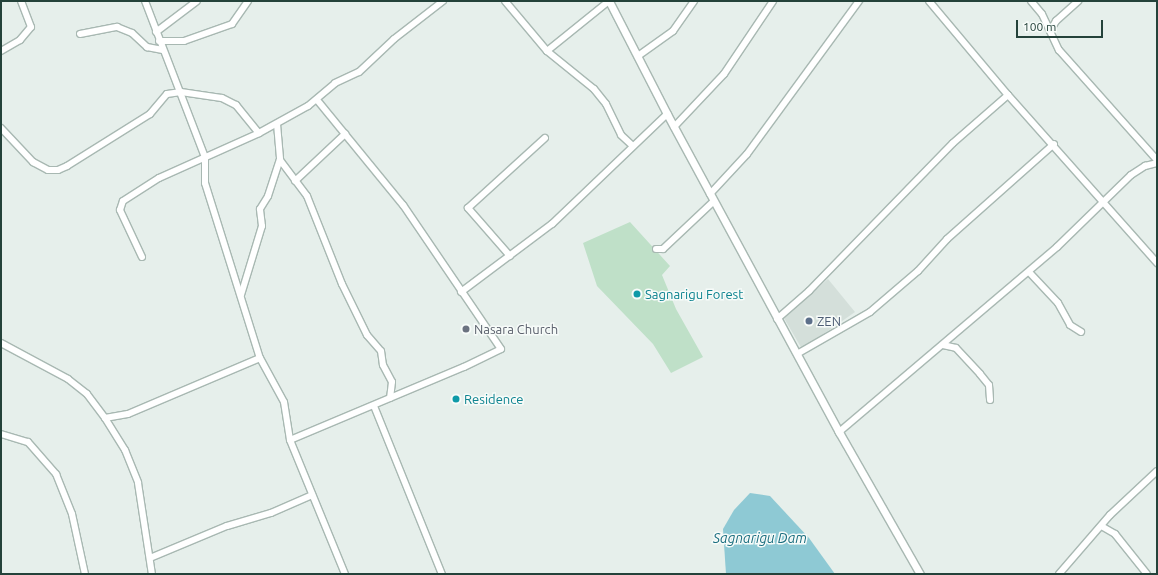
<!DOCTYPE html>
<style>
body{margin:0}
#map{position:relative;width:1158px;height:575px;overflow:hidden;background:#e6efeb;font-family:Ubuntu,sans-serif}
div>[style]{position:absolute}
.built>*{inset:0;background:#d4dfda}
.green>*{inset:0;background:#bfe0c8}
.water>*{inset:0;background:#8ec9d4}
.roads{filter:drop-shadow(1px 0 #a8b8b2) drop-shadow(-1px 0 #a8b8b2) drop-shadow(0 1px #a8b8b2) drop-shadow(0 -1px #a8b8b2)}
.minor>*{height:6px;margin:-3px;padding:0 3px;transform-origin:3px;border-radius:3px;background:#fff}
.tertiary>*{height:7px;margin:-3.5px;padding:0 3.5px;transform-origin:3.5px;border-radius:3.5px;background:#fff}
.dots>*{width:11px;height:11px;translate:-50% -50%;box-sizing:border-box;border:2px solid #f7fbf9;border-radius:50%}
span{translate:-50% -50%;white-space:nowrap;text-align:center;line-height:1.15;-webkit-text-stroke:3px #f7fbf9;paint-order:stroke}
.culture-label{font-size:13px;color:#0d838f}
.left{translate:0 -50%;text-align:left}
.service-label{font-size:13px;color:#4e5e75}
.worship-label{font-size:13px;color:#5b616d}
.water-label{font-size:14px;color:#1c6f80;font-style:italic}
.frame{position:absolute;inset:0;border:2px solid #24423a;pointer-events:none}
.scale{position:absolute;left:1016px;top:20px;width:87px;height:18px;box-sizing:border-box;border:2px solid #24423a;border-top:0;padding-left:5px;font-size:12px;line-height:14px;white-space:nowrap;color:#24423a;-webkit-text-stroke:3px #f7fbf9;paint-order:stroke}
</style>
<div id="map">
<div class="built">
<i style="clip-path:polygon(828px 279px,855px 312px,802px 349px,784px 318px)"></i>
</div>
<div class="green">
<i style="clip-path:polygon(630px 222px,670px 266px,662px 275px,676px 309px,703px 357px,671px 373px,653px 344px,597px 286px,583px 243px)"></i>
</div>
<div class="water">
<i style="clip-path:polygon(750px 493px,770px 496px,809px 538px,835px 574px,726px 574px,723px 529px,734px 510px)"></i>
</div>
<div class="roads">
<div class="minor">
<i style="left:145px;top:1px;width:167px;rotate:69deg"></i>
<i style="left:205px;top:157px;width:26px;rotate:90deg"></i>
<i style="left:205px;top:183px;width:183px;rotate:72.6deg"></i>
<i style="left:260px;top:358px;width:50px;rotate:61.4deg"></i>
<i style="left:284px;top:402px;width:38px;rotate:81deg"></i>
<i style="left:290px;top:440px;width:145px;rotate:67.7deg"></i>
<i style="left:505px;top:1px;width:65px;rotate:50deg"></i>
<i style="left:547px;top:51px;width:60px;rotate:39deg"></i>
<i style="left:594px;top:89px;width:19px;rotate:51deg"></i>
<i style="left:606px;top:104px;width:34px;rotate:64deg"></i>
<i style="left:621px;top:135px;width:16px;rotate:43deg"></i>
<i style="left:929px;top:1px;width:123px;rotate:50deg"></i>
<i style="left:1008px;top:95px;width:225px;rotate:48.4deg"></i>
<i style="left:1031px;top:1px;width:17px;rotate:50deg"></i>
<i style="left:1042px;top:14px;width:40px;rotate:65deg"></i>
<i style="left:1059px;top:50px;width:147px;rotate:48.3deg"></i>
<i style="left:1050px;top:31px;width:12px;rotate:-59deg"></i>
<i style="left:1056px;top:21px;width:30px;rotate:-42deg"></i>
<i style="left:156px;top:32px;width:51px;rotate:-37.1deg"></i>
<i style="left:80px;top:34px;width:38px;rotate:-11deg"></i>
<i style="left:117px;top:27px;width:16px;rotate:22deg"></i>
<i style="left:132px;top:33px;width:21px;rotate:43deg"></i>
<i style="left:147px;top:47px;width:16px;rotate:11deg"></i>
<i style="left:159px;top:41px;width:25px"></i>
<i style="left:184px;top:41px;width:51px;rotate:-19.5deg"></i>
<i style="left:232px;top:24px;width:28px;rotate:-55deg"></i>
<i style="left:1px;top:51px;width:22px;rotate:-30deg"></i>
<i style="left:20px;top:40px;width:17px;rotate:-50deg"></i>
<i style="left:31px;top:27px;width:28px;rotate:-111deg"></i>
<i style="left:547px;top:51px;width:80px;rotate:-38.9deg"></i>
<i style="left:638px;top:56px;width:43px;rotate:-35.5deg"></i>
<i style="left:673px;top:31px;width:37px;rotate:-55deg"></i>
<i style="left:277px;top:124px;width:36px;rotate:85deg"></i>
<i style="left:280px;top:160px;width:45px;rotate:53.1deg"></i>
<i style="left:307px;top:196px;width:95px;rotate:68.3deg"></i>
<i style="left:342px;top:284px;width:57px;rotate:63.9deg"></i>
<i style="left:367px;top:335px;width:21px;rotate:49deg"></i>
<i style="left:381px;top:351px;width:14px;rotate:82deg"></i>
<i style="left:383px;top:365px;width:19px;rotate:62deg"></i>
<i style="left:392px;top:382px;width:16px;rotate:97deg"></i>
<i style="left:674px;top:127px;width:73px;rotate:-46.7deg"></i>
<i style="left:724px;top:74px;width:88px;rotate:-56.1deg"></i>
<i style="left:1px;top:128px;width:47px;rotate:46.7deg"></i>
<i style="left:33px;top:162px;width:17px;rotate:28deg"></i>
<i style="left:48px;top:170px;width:10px"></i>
<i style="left:58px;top:170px;width:10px;rotate:-24deg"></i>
<i style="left:67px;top:166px;width:98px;rotate:-32.1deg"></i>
<i style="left:150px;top:114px;width:26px;rotate:-50deg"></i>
<i style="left:167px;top:94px;width:14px;rotate:-8deg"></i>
<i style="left:181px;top:92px;width:41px;rotate:8.3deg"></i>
<i style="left:222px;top:98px;width:16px;rotate:27deg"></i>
<i style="left:236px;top:105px;width:36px;rotate:51deg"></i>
<i style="left:295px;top:181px;width:69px;rotate:-43.2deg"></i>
<i style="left:710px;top:194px;width:54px;rotate:-47.2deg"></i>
<i style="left:747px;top:154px;width:190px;rotate:-53.8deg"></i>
<i style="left:656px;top:249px;width:7px"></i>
<i style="left:663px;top:249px;width:70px;rotate:-43.3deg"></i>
<i style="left:510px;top:256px;width:64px;rotate:-131.2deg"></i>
<i style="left:468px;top:208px;width:104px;rotate:-42.3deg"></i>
<i style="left:142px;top:257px;width:52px;rotate:-115.1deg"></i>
<i style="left:120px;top:210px;width:9px;rotate:-72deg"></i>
<i style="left:123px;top:201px;width:43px;rotate:-32.6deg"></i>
<i style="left:159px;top:178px;width:110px;rotate:-24.2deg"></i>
<i style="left:259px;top:133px;width:56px;rotate:-28.9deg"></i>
<i style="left:308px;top:106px;width:35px;rotate:-40deg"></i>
<i style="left:335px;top:83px;width:26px;rotate:-25deg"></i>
<i style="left:359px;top:72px;width:48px;rotate:-43.3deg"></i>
<i style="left:394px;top:39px;width:62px;rotate:-37.8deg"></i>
<i style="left:1029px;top:272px;width:42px;rotate:46.9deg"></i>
<i style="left:1058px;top:303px;width:25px;rotate:61deg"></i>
<i style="left:1070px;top:325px;width:13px;rotate:32deg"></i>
<i style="left:461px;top:292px;width:114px;rotate:-36.8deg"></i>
<i style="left:552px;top:224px;width:159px;rotate:-43.7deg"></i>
<i style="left:241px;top:295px;width:72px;rotate:-73.1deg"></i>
<i style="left:262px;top:226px;width:17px;rotate:-97deg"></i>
<i style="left:260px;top:209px;width:15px;rotate:-58deg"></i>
<i style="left:268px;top:196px;width:38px;rotate:-72deg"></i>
<i style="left:777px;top:319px;width:43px;rotate:-41.2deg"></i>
<i style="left:809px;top:291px;width:206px;rotate:-45.8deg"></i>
<i style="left:953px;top:143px;width:73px;rotate:-41.1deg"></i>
<i style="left:1px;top:343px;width:76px;rotate:28.2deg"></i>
<i style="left:68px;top:379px;width:24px;rotate:38deg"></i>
<i style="left:87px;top:394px;width:30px;rotate:53deg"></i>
<i style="left:105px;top:418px;width:23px;rotate:-10deg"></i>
<i style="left:128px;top:414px;width:143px;rotate:-23deg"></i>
<i style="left:943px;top:345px;width:13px;rotate:13deg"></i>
<i style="left:956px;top:348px;width:35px;rotate:47deg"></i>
<i style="left:980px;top:374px;width:14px;rotate:51deg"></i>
<i style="left:989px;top:385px;width:15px;rotate:86deg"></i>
<i style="left:797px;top:354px;width:84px;rotate:-29.9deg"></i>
<i style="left:870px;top:312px;width:63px;rotate:-40.5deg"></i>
<i style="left:918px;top:271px;width:43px;rotate:-47.8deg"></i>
<i style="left:947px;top:239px;width:143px;rotate:-41.6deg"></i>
<i style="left:374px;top:406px;width:181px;rotate:68deg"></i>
<i style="left:105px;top:418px;width:38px;rotate:58deg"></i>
<i style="left:125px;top:450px;width:35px;rotate:68deg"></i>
<i style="left:138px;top:483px;width:92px;rotate:81.3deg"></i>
<i style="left:839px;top:432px;width:286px;rotate:-40.3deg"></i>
<i style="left:1057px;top:247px;width:103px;rotate:-44.2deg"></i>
<i style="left:1131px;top:175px;width:17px;rotate:-33deg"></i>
<i style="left:1145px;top:166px;width:12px;rotate:-14deg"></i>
<i style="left:1px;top:434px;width:28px;rotate:17deg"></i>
<i style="left:28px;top:442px;width:43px;rotate:48.8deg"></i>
<i style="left:56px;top:474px;width:43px;rotate:68.2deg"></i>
<i style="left:72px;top:514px;width:61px;rotate:77.8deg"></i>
<i style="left:290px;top:440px;width:189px;rotate:-22.8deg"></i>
<i style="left:464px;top:367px;width:41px;rotate:-25.9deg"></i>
<i style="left:501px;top:349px;width:174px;rotate:-124.2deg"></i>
<i style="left:403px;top:205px;width:136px;rotate:-129.3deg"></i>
<i style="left:1103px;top:527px;width:14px;rotate:30deg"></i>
<i style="left:1115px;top:534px;width:51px;rotate:51.3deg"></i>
<i style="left:150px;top:558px;width:83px;rotate:-22.6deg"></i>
<i style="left:227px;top:526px;width:46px;rotate:-16.5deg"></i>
<i style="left:271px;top:513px;width:45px;rotate:-23.7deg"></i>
<i style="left:1059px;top:574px;width:78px;rotate:-49.2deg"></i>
<i style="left:1110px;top:515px;width:64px;rotate:-43.1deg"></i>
</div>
<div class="tertiary">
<i style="left:609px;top:1px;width:127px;rotate:62.8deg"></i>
<i style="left:667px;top:114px;width:362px;rotate:61.6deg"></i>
<i style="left:839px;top:432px;width:163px;rotate:60.3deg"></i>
</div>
</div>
<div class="dots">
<i style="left:637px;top:294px;background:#0f9aa8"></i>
<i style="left:809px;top:321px;background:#5c6f8a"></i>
<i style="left:466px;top:329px;background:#6b7280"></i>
<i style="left:456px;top:399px;background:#0f9aa8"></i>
</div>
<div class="culture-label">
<span class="left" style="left:645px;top:294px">Sagnarigu Forest</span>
<span class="left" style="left:464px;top:399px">Residence</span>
</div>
<div class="service-label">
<span class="left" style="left:817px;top:321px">ZEN</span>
</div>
<div class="worship-label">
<span class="left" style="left:474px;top:329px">Nasara Church</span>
</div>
<div class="water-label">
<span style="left:760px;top:538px">Sagnarigu Dam</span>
</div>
<div class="frame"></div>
<div class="scale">100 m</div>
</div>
